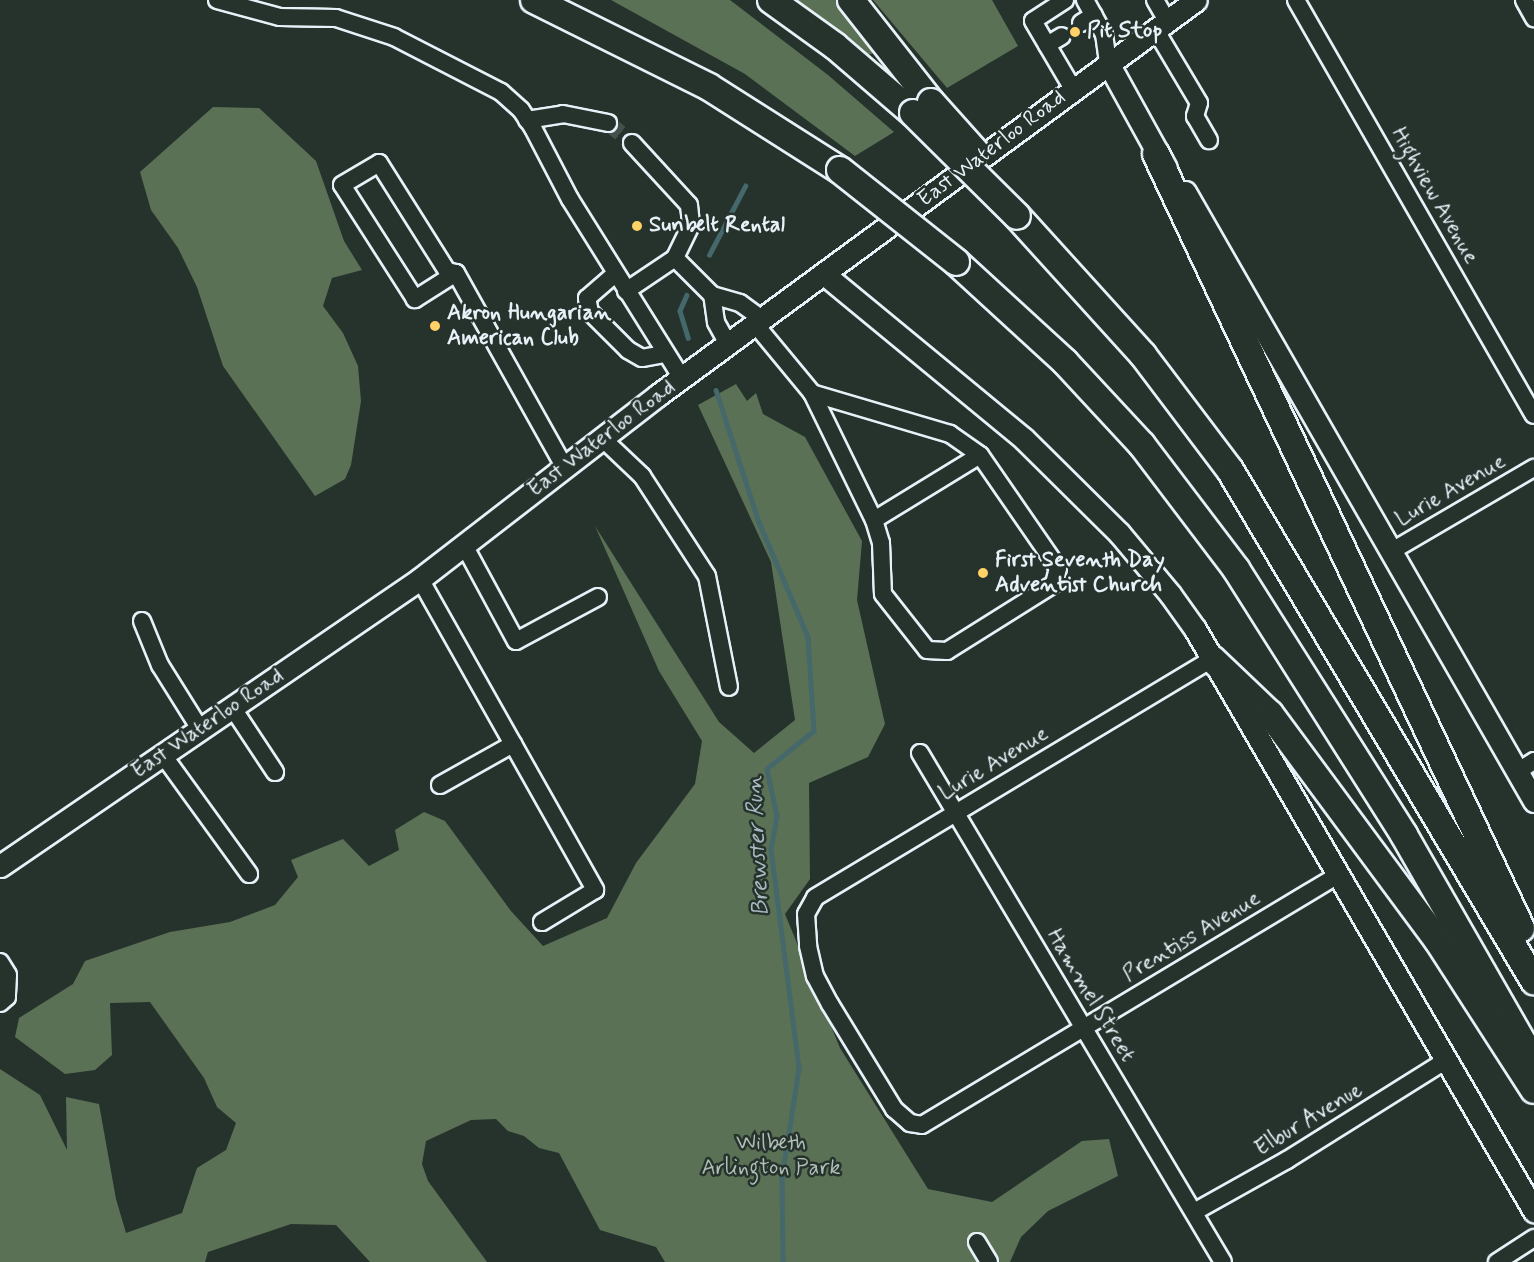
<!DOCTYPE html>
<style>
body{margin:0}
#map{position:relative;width:1534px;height:1262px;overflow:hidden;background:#26332d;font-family:Mynerve,sans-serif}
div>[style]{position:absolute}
.green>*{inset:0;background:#5b7155}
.stream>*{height:4.5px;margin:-2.25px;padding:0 2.25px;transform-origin:2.25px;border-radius:2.25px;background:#45686b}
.minor-tunnel>*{height:16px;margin-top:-8px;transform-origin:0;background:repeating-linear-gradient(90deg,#43504b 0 16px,transparent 0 24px)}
.roads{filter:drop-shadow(2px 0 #e8f1f8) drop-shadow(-2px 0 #e8f1f8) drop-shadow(0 2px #e8f1f8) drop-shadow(0 -2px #e8f1f8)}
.minor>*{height:16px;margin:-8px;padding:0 8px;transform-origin:8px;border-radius:8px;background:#26332d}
.major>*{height:21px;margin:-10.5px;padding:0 10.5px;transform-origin:10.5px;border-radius:10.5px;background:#26332d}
.highway>*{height:26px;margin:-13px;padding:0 13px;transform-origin:13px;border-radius:13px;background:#26332d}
.bridges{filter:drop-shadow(2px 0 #e8f1f8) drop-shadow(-2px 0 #e8f1f8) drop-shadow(0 2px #e8f1f8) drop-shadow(0 -2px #e8f1f8)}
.highway-bridge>*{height:26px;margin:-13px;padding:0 13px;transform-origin:13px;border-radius:13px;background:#26332d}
.dots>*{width:16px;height:16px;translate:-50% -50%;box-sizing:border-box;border:3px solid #26332d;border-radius:50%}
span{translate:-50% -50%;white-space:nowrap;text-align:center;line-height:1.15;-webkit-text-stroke:5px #26332d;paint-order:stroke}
.poi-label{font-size:22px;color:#e8f1f8;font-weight:700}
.left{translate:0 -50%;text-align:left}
.street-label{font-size:22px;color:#e8f1f8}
.park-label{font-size:22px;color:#b0beb7}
.water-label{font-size:24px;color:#a7bac0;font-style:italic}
</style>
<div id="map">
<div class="green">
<i style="clip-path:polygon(611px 0,730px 0,828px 75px,894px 132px,855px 156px,745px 74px)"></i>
<i style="clip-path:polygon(776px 0,841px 0,883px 50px,862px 57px)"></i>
<i style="clip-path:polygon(873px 0,992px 0,1018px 46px,947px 88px)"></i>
<i style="clip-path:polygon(213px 107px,259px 108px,316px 161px,344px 241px,362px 270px,332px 278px,323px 306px,343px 333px,358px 366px,361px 401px,351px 465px,345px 479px,315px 496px,223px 366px,197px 287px,178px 248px,151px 210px,140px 172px)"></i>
<i style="clip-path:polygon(736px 384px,747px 401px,756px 393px,763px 414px,805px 437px,862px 541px,857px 600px,885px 724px,868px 757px,809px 783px,810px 879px,785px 914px,840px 1048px,928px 1189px,992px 1202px,1082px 1141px,1109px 1139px,1118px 1176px,1048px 1211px,1021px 1237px,1010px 1262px,665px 1262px,656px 1247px,600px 1230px,559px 1153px,539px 1148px,524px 1136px,508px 1131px,496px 1119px,471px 1120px,426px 1141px,422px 1164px,428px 1181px,487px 1262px,370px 1262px,336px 1225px,291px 1224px,208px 1252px,205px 1262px,0 1262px,0 1069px,40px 1095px,67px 1150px,66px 1097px,99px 1104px,116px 1199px,126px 1233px,182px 1213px,197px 1168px,226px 1150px,236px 1123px,217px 1107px,204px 1078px,150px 1002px,110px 1003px,112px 1055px,95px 1070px,65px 1074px,15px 1037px,19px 1018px,73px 984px,85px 961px,170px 932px,230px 922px,275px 905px,298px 877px,291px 860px,343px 839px,369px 866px,399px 850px,395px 830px,424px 812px,445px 821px,511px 911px,543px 946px,607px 918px,636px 863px,695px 784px,702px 741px,659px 671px,595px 526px,719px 722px,754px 753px,795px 720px,771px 562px,698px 405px)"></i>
</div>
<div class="stream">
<i style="left:709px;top:255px;width:78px;rotate:-62.4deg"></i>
<i style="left:687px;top:295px;width:17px;rotate:114deg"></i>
<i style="left:680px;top:311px;width:28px;rotate:73deg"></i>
<i style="left:716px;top:390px;width:139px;rotate:72deg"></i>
<i style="left:759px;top:522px;width:125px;rotate:66.9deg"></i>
<i style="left:808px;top:637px;width:94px;rotate:86.3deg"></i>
<i style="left:814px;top:731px;width:60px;rotate:141deg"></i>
<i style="left:767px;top:769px;width:48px;rotate:78deg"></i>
<i style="left:777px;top:816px;width:34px;rotate:100deg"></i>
<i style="left:771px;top:849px;width:222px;rotate:82.7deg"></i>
<i style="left:799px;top:1069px;width:110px;rotate:98.9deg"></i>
<i style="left:782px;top:1178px;width:84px;rotate:89.3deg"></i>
</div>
<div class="minor-tunnel">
<i style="left:608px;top:123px;width:31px;rotate:40deg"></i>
</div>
<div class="roads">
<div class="minor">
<i style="left:217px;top:0;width:65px;rotate:15.1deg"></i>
<i style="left:280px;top:17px;width:56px;rotate:1deg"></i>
<i style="left:336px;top:18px;width:61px;rotate:18.1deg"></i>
<i style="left:394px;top:37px;width:120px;rotate:27.2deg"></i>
<i style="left:501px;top:92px;width:27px;rotate:42deg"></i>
<i style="left:521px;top:110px;width:22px;rotate:56deg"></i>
<i style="left:533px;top:128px;width:80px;rotate:62.5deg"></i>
<i style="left:570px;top:199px;width:211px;rotate:58deg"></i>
<i style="left:1065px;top:0;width:38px;rotate:147deg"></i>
<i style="left:1033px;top:21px;width:79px;rotate:59.5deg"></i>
<i style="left:1085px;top:0;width:39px;rotate:61deg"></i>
<i style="left:1104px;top:34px;width:29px;rotate:82deg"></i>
<i style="left:1155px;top:0;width:24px;rotate:60deg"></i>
<i style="left:1296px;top:0;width:478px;rotate:60.2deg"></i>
<i style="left:1524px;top:0;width:21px;rotate:61deg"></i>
<i style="left:1081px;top:23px;width:15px;rotate:-32deg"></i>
<i style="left:1155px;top:29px;width:86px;rotate:59.3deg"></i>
<i style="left:1199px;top:103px;width:14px;rotate:107deg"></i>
<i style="left:1195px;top:116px;width:28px;rotate:60deg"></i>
<i style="left:1047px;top:45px;width:17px;rotate:-31deg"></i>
<i style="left:527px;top:120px;width:36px;rotate:-9deg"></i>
<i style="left:563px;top:114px;width:46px;rotate:11.3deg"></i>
<i style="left:632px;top:143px;width:84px;rotate:47.4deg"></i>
<i style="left:689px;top:205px;width:20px;rotate:84deg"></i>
<i style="left:691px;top:225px;width:37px;rotate:116deg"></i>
<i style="left:456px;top:273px;width:49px;rotate:147.6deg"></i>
<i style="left:415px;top:299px;width:135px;rotate:-122.6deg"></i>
<i style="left:342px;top:185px;width:43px;rotate:-30.7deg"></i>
<i style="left:379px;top:163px;width:128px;rotate:57.8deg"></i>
<i style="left:447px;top:271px;width:9px;rotate:13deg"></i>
<i style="left:456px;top:273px;width:223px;rotate:60.8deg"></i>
<i style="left:615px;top:274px;width:37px;rotate:139deg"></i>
<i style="left:587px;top:298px;width:14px;rotate:78deg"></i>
<i style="left:590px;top:312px;width:54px;rotate:45deg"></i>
<i style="left:628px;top:350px;width:16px;rotate:30deg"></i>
<i style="left:642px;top:358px;width:22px;rotate:-10deg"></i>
<i style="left:626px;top:291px;width:59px;rotate:-34deg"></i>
<i style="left:675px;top:258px;width:52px;rotate:45deg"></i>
<i style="left:755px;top:324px;width:89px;rotate:50.4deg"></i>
<i style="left:812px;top:393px;width:141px;rotate:64deg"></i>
<i style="left:874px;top:520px;width:124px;rotate:-31.5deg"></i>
<i style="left:980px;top:455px;width:37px;rotate:-145deg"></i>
<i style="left:950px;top:434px;width:144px;rotate:-163.5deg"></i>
<i style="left:728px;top:344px;width:25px;rotate:-119deg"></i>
<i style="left:716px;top:322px;width:27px;rotate:-98deg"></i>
<i style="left:712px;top:295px;width:29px;rotate:16deg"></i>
<i style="left:740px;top:303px;width:27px;rotate:36deg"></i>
<i style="left:603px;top:439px;width:54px;rotate:43.5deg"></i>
<i style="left:642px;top:476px;width:119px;rotate:57deg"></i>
<i style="left:707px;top:576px;width:113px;rotate:78.8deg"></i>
<i style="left:874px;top:520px;width:24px;rotate:73deg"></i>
<i style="left:881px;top:543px;width:51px;rotate:87.8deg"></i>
<i style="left:883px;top:594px;width:71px;rotate:51.8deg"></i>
<i style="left:927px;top:650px;width:20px;rotate:3deg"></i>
<i style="left:947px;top:651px;width:126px;rotate:-32.1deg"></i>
<i style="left:1054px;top:584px;width:16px;rotate:-76deg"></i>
<i style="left:1058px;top:568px;width:137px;rotate:-124.6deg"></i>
<i style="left:464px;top:545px;width:109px;rotate:61.6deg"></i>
<i style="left:516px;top:641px;width:93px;rotate:-28.2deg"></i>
<i style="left:1390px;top:552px;width:167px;rotate:-30.3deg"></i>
<i style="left:420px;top:579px;width:357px;rotate:60.6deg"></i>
<i style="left:595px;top:890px;width:62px;rotate:148.9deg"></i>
<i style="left:142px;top:621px;width:48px;rotate:67.8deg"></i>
<i style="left:160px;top:665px;width:75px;rotate:58deg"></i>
<i style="left:1212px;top:659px;width:463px;rotate:149deg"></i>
<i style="left:815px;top:898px;width:18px;rotate:119deg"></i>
<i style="left:806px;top:914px;width:32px;rotate:86deg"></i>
<i style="left:808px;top:946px;width:31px;rotate:77deg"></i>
<i style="left:815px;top:976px;width:32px;rotate:62deg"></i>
<i style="left:830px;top:1004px;width:123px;rotate:58.6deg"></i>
<i style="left:894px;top:1109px;width:21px;rotate:41deg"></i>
<i style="left:910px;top:1123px;width:12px;rotate:9deg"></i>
<i style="left:922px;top:1125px;width:483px;rotate:-31deg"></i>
<i style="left:232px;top:707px;width:78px;rotate:56.5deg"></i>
<i style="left:920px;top:753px;width:592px;rotate:59.24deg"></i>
<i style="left:163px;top:755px;width:147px;rotate:54.1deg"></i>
<i style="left:1517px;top:772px;width:20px;rotate:-33deg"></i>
<i style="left:440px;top:785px;width:84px;rotate:-29.3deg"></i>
<i style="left:0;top:962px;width:15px;rotate:58deg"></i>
<i style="left:8px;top:975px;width:22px;rotate:93deg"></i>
<i style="left:7px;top:997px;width:9px;rotate:139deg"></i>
<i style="left:1194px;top:1212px;width:107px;rotate:-29.2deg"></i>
<i style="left:1287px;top:1160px;width:186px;rotate:-32.1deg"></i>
<i style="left:977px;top:1242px;width:23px;rotate:59deg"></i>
<i style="left:1497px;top:1262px;width:44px;rotate:-33deg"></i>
</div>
<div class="major">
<i style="left:1108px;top:63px;width:120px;rotate:61.1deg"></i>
<i style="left:1185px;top:192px;width:702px;rotate:60.18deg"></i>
<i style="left:824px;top:274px;width:259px;rotate:39.5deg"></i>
<i style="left:1024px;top:439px;width:134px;rotate:44.7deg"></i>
<i style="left:1119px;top:533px;width:80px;rotate:50.1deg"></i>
<i style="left:1170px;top:594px;width:43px;rotate:54.5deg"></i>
<i style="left:1195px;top:629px;width:674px;rotate:59.78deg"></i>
<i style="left:0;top:866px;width:509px;rotate:-34.35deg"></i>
<i style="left:420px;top:579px;width:301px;rotate:-37.7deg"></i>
<i style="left:658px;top:395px;width:667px;rotate:-36.29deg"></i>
</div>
<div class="highway">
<i style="left:534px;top:0;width:195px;rotate:26.4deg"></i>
<i style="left:709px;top:87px;width:155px;rotate:32.4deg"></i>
<i style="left:771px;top:0;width:79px;rotate:35.7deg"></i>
<i style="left:835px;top:46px;width:103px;rotate:40.7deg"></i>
<i style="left:851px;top:0;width:130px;rotate:51.9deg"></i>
<i style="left:1156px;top:154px;width:856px;rotate:64.75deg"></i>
<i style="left:1017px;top:216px;width:188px;rotate:47.8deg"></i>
<i style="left:1143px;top:355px;width:144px;rotate:52.9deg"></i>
<i style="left:1230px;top:470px;width:595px;rotate:59.25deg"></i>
<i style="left:956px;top:262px;width:148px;rotate:42.5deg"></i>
<i style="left:1065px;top:362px;width:113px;rotate:47.1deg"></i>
<i style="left:1142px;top:445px;width:156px;rotate:52.8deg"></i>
<i style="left:1236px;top:569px;width:315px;rotate:57.7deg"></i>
<i style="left:1404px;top:835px;width:262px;rotate:60.2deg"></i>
<i style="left:1212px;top:659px;width:80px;rotate:43.5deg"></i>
<i style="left:1270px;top:714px;width:282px;rotate:53.5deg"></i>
<i style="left:1438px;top:941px;width:177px;rotate:57.2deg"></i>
</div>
</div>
<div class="bridges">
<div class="highway-bridge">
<i style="left:931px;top:102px;width:66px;rotate:48.1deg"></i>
<i style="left:913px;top:113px;width:146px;rotate:44.7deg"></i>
<i style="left:840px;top:170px;width:148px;rotate:38.4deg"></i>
</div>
</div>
<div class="dots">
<i style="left:1075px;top:32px;background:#ffd166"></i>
<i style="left:637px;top:226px;background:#ffd166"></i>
<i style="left:435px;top:326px;background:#ffd166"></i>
<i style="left:983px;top:573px;background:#ffd166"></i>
</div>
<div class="poi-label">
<span class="left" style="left:1087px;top:32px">Pit Stop</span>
<span class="left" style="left:649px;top:226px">Sunbelt Rental</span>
<span class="left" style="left:447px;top:326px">Akron Hungarian<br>American Club</span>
<span class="left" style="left:995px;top:573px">First Seventh Day<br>Adventist Church</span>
</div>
<div class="street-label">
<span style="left:992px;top:149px;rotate:-37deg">East Waterloo Road</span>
<span style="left:1434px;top:196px;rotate:60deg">Highview Avenue</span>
<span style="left:602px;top:439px;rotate:-37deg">East Waterloo Road</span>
<span style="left:1451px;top:491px;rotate:-30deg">Lurie Avenue</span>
<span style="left:208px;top:724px;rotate:-34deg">East Waterloo Road</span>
<span style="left:994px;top:764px;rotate:-31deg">Lurie Avenue</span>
<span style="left:1192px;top:937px;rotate:-31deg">Prentiss Avenue</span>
<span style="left:1090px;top:996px;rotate:59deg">Hammel Street</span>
<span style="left:1309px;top:1120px;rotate:-31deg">Elbur Avenue</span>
</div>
<div class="park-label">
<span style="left:771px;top:1156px">Wilbeth<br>Arlington Park</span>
</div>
<div class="water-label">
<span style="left:758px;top:846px;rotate:-93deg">Brewster Run</span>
</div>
</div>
